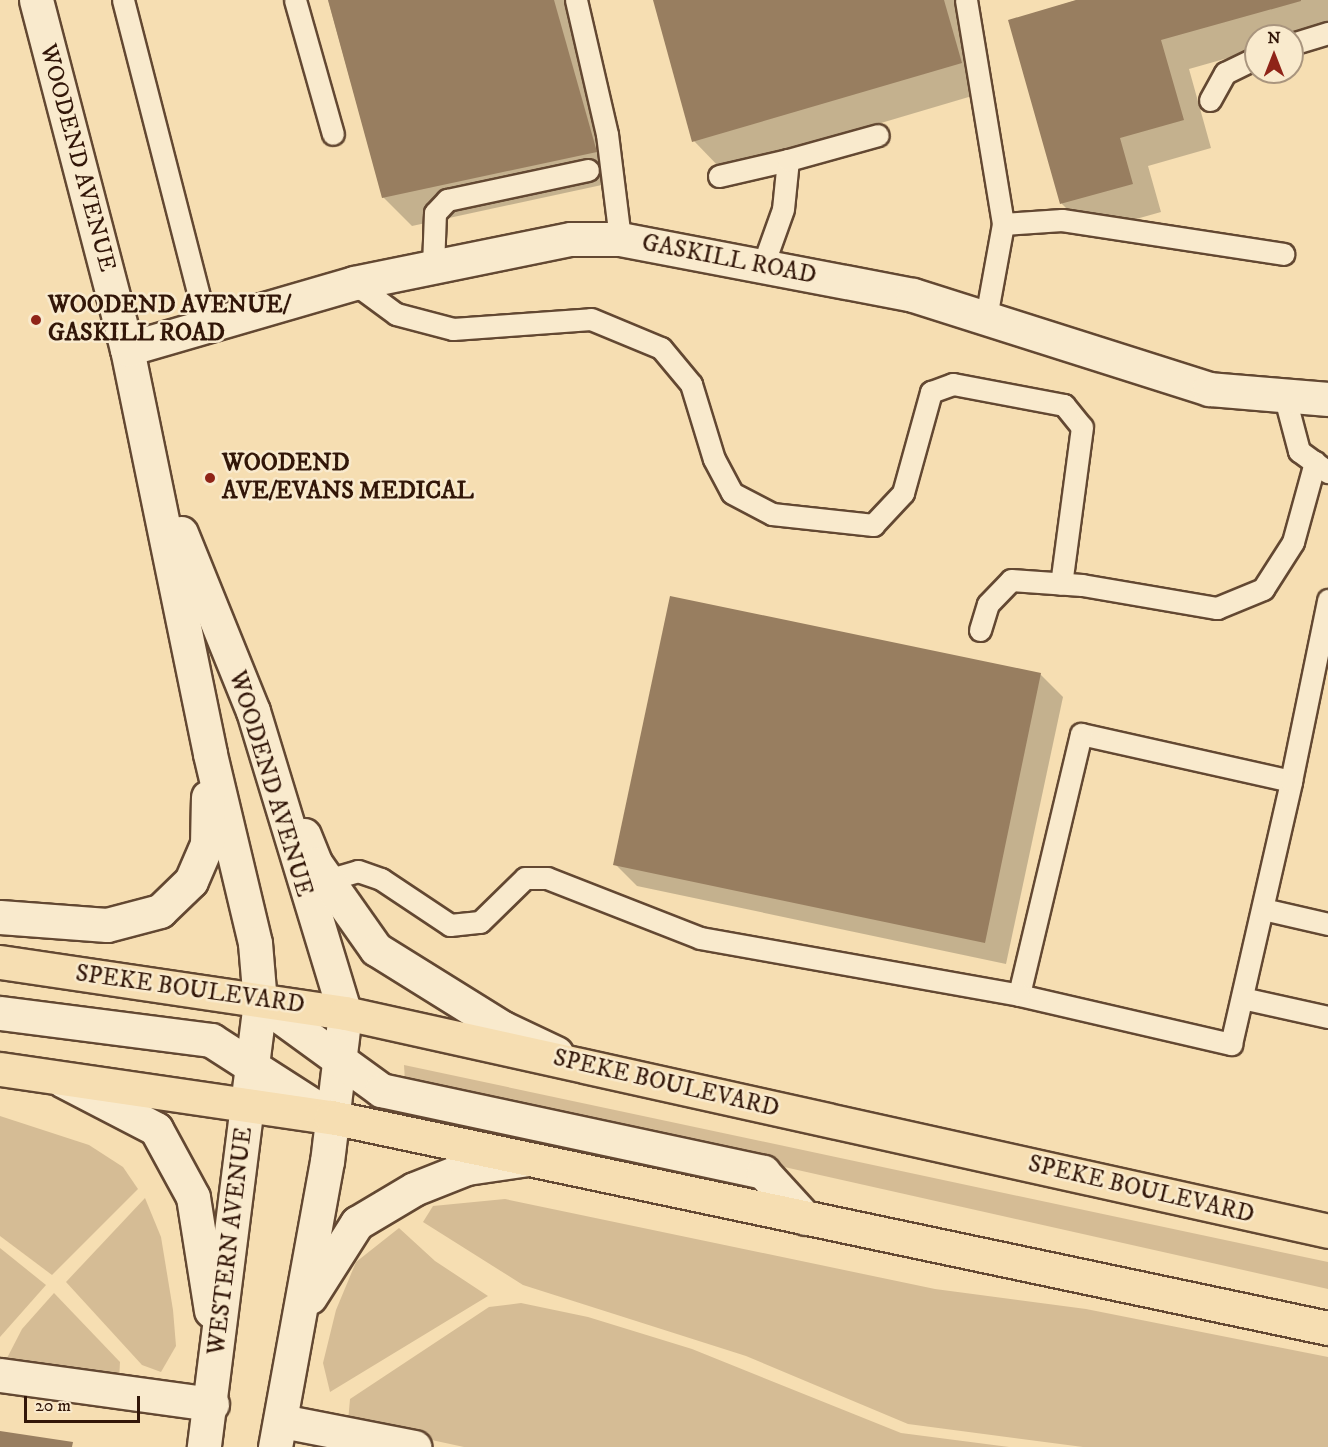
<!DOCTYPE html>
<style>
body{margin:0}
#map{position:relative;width:1328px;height:1447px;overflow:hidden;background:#f6deb2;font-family:"IM FELL DW Pica",serif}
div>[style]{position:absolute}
.green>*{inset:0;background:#d5bc95}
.shadow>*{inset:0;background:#0003}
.building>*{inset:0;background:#987e60}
.roads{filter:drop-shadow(2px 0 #634832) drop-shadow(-2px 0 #634832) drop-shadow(0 2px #634832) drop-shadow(0 -2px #634832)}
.service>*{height:21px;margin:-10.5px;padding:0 10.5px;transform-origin:10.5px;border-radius:10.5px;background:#f9eacd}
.minor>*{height:33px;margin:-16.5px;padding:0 16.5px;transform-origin:16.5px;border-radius:16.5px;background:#f9eacd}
.tertiary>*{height:33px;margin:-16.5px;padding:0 16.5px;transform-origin:16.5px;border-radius:16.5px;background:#f9eacd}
.trunk>*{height:33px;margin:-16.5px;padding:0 16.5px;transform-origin:16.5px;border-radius:16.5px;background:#f6deb2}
.dots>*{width:16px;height:16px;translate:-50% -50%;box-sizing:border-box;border:3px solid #f9eacd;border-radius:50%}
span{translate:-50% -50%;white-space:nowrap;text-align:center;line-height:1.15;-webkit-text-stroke:5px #f9eacd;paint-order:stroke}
.street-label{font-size:24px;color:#321608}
.poi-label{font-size:24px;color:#321608;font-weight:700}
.left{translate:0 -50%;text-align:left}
.north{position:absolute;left:1244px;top:24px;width:60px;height:60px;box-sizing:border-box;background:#f9eacd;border:2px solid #a9957e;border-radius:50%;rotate:0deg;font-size:16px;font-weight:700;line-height:24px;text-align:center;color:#321608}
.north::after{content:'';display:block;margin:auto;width:21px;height:27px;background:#8f2418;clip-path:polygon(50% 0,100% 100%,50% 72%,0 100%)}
.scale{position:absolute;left:24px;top:1396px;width:116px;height:27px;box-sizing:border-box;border:3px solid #321608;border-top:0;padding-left:8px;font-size:18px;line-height:21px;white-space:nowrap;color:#321608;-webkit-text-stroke:4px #f9eacd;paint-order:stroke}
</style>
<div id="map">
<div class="green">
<i style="clip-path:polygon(404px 1065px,1328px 1262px,1328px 1289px,405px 1082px)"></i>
<i style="clip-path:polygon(0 1116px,89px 1145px,123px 1167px,138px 1189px,52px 1275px,0 1236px)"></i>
<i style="clip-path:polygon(145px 1198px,161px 1237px,173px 1310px,176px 1346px,161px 1372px,142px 1365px,66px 1282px)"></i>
<i style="clip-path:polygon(505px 1199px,935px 1289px,1086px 1309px,1328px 1357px,1328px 1447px,1083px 1447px,908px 1424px,746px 1356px,523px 1285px,423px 1222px,433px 1206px)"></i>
<i style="clip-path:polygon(399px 1228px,435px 1261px,488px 1296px,330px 1392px,323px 1363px,336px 1310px,356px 1262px)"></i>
<i style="clip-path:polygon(0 1248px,46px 1285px,0 1337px)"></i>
<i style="clip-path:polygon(54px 1293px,120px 1362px,119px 1380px,5px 1362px,22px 1329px)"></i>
<i style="clip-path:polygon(521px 1303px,588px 1317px,692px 1349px,901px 1433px,1009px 1447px,464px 1447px,348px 1422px,350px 1399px,489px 1307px)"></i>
</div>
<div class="shadow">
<i style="clip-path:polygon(328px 0,573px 0,625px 180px,412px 226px,383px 197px)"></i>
<i style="clip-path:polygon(655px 0,963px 0,989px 91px,722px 170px,694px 141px)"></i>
<i style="clip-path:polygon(1077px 0,1328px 0,1328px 29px,1256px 36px,1256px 50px,1189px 69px,1211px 148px,1148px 166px,1161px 212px,1090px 232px,1062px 204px,1010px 21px)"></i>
<i style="clip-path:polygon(1040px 674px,1063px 697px,1006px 964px,637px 886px,615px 864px)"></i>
</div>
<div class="building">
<i style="clip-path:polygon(328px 0,554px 0,597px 152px,382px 198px)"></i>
<i style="clip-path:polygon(653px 0,944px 0,962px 63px,692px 142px)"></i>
<i style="clip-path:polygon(1076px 0,1301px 0,1301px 1px,1161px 40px,1184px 120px,1120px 138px,1133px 184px,1060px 204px,1008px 20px)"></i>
<i style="clip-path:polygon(670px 596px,1041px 673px,985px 943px,613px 865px)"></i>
<i style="clip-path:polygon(0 1431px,73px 1442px,72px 1447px,0 1447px)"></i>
</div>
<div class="roads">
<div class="service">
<i style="left:123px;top:0;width:339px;rotate:75.6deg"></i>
<i style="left:295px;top:0;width:139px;rotate:74.2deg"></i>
<i style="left:576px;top:0;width:138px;rotate:77deg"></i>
<i style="left:607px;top:134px;width:106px;rotate:82.9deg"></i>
<i style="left:966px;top:0;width:227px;rotate:80.6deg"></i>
<i style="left:1003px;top:224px;width:96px;rotate:100.3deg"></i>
<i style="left:1292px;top:44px;width:38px;rotate:-17deg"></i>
<i style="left:1210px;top:100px;width:31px;rotate:-61deg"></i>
<i style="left:1225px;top:73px;width:34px;rotate:-26deg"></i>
<i style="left:719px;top:176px;width:71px;rotate:-13.1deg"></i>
<i style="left:1003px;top:224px;width:59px;rotate:-3.9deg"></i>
<i style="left:1062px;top:220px;width:224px;rotate:8.7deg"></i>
<i style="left:763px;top:265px;width:59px;rotate:-70.3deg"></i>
<i style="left:783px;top:209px;width:49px;rotate:-84.2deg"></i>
<i style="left:788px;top:160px;width:93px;rotate:-15.5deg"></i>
<i style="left:433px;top:267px;width:54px;rotate:-87.9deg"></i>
<i style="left:435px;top:213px;width:18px;rotate:-47deg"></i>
<i style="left:447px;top:200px;width:144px;rotate:-12deg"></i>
<i style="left:354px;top:283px;width:52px;rotate:36.4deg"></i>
<i style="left:396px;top:314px;width:59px;rotate:14.7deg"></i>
<i style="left:453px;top:329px;width:138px;rotate:-4.1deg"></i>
<i style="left:591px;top:319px;width:76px;rotate:22.5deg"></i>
<i style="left:661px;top:348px;width:47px;rotate:50.2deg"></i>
<i style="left:691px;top:384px;width:78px;rotate:73deg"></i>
<i style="left:714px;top:459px;width:38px;rotate:62deg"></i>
<i style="left:732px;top:493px;width:45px;rotate:27.7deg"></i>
<i style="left:772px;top:514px;width:102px;rotate:6.2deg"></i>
<i style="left:873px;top:525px;width:44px;rotate:-46.8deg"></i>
<i style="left:903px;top:493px;width:105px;rotate:-74.5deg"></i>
<i style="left:931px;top:392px;width:23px;rotate:-20deg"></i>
<i style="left:953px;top:384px;width:113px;rotate:10.7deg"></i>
<i style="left:1064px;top:405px;width:28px;rotate:51deg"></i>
<i style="left:1082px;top:427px;width:158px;rotate:97.6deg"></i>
<i style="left:1285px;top:398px;width:55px;rotate:75.2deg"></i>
<i style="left:1299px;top:451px;width:36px;rotate:36deg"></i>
<i style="left:980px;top:630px;width:27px;rotate:-73deg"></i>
<i style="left:988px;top:604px;width:33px;rotate:-46deg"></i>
<i style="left:1011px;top:580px;width:71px;rotate:4deg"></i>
<i style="left:1082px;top:585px;width:137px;rotate:9.7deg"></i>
<i style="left:1217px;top:608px;width:50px;rotate:-22.4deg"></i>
<i style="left:1263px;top:589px;width:56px;rotate:-57.4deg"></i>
<i style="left:1293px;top:542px;width:83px;rotate:-74.6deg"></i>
<i style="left:1291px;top:781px;width:215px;rotate:-167.4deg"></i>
<i style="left:1081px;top:734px;width:268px;rotate:103.4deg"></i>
<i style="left:1019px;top:995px;width:218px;rotate:13deg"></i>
<i style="left:1231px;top:1044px;width:270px;rotate:-77.1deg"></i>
<i style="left:1291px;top:781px;width:185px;rotate:-78.4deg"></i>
<i style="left:327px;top:880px;width:32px;rotate:-16deg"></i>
<i style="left:358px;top:871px;width:24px;rotate:19deg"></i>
<i style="left:381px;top:879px;width:83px;rotate:33.7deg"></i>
<i style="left:450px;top:925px;width:30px;rotate:-6deg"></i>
<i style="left:480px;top:922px;width:63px;rotate:-44.4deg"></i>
<i style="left:525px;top:878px;width:22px"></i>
<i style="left:547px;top:878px;width:164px;rotate:21.4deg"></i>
<i style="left:700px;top:938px;width:324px;rotate:10.1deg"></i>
<i style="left:1263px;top:909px;width:67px;rotate:13deg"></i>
<i style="left:1242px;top:998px;width:88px;rotate:12.5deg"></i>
</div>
<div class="minor">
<i style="left:0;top:1375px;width:214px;rotate:7.8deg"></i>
<i style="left:282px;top:1421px;width:135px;rotate:11.1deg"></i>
</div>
<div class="tertiary">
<i style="left:36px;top:0;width:361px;rotate:75.4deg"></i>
<i style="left:127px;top:349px;width:413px;rotate:78.4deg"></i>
<i style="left:210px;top:754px;width:194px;rotate:76.6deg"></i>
<i style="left:255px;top:943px;width:59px;rotate:85.2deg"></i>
<i style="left:260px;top:1002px;width:449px;rotate:97.2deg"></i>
<i style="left:127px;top:349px;width:236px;rotate:-16.2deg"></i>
<i style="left:354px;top:283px;width:221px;rotate:-11.5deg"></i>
<i style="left:571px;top:239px;width:49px"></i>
<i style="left:620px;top:239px;width:298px;rotate:10.8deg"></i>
<i style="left:913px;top:295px;width:311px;rotate:17.6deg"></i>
<i style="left:1209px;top:389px;width:119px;rotate:4.8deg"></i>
<i style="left:181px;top:533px;width:192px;rotate:68deg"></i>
<i style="left:253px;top:711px;width:316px;rotate:73.1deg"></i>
<i style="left:345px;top:1013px;width:149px;rotate:96.9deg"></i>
<i style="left:327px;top:1161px;width:291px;rotate:100.3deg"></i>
<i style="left:304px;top:835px;width:31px;rotate:68deg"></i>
<i style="left:316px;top:864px;width:104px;rotate:54.8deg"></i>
<i style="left:376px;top:949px;width:150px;rotate:31.9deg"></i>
<i style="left:503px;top:1028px;width:59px;rotate:25.3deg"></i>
<i style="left:0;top:917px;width:107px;rotate:4.3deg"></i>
<i style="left:107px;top:925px;width:55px;rotate:-14.8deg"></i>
<i style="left:160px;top:911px;width:43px;rotate:-44.1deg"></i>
<i style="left:191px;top:881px;width:40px;rotate:-66.6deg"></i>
<i style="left:207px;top:844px;width:47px;rotate:-88.8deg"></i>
<i style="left:260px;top:1002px;width:150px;rotate:36deg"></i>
<i style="left:381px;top:1090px;width:391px;rotate:12.1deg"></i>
<i style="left:763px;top:1172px;width:62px;rotate:47.6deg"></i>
<i style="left:0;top:1013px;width:213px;rotate:7.3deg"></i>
<i style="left:211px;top:1040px;width:143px;rotate:32.7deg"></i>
<i style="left:62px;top:1080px;width:106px;rotate:27.5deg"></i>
<i style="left:156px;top:1129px;width:77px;rotate:61.4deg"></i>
<i style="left:193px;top:1197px;width:115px;rotate:81deg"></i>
<i style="left:310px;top:1297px;width:88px;rotate:-57.6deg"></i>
<i style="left:357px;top:1223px;width:66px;rotate:-30.8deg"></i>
<i style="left:414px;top:1189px;width:57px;rotate:-21.6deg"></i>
<i style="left:467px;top:1168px;width:62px;rotate:-8.4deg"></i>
</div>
<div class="trunk">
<i style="left:0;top:962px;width:349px;rotate:8.4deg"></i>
<i style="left:345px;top:1013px;width:1007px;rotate:12.5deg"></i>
<i style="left:0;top:1069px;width:334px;rotate:8.3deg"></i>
<i style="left:331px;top:1117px;width:1019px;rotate:11.95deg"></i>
</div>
</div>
<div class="dots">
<i style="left:36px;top:320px;background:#8f2418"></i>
<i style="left:210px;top:478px;background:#8f2418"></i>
</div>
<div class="street-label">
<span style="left:77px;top:158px;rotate:75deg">WOODEND AVENUE</span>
<span style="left:729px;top:260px;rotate:11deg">GASKILL ROAD</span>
<span style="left:270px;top:784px;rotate:73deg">WOODEND AVENUE</span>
<span style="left:190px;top:990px;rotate:8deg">SPEKE BOULEVARD</span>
<span style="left:666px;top:1084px;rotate:13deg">SPEKE BOULEVARD</span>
<span style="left:1141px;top:1190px;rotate:13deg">SPEKE BOULEVARD</span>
<span style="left:231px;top:1241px;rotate:-83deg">WESTERN AVENUE</span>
</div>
<div class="poi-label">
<span class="left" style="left:48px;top:320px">WOODEND AVENUE/<br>GASKILL ROAD</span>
<span class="left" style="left:222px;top:478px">WOODEND<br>AVE/EVANS MEDICAL</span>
</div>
<div class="north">N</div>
<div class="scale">20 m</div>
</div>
